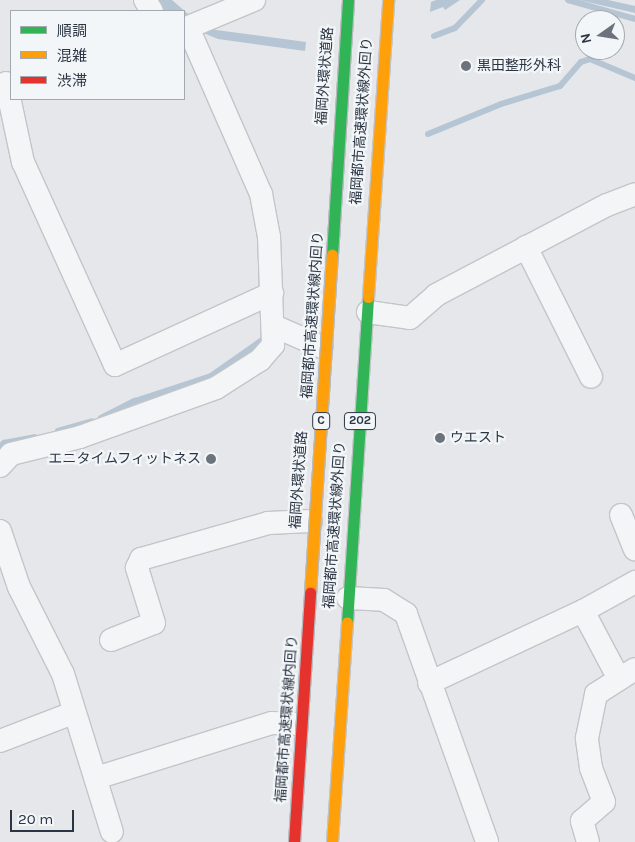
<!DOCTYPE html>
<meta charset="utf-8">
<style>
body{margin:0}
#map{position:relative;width:635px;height:842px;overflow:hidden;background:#e5e7ea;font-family:Karla,"Noto Sans JP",sans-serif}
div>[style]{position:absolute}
.water>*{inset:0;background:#b5c5d4}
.stream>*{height:6px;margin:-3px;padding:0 3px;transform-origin:3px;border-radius:3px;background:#b5c5d4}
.roads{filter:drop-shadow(1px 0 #c3c5c8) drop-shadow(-1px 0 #c3c5c8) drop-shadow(0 1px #c3c5c8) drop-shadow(0 -1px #c3c5c8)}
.street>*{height:22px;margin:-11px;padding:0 11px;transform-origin:11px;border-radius:11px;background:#f4f5f6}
.fast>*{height:11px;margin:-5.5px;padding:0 5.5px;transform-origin:5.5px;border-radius:5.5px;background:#30b455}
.slow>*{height:11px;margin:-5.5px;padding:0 5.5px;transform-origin:5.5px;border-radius:5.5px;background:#ff9f0a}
.bridges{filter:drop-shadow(1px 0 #b7babf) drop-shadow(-1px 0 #b7babf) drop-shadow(0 1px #b7babf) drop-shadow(0 -1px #b7babf)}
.fast-bridge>*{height:11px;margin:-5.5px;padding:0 5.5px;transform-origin:5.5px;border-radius:5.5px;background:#30b455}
.slow-bridge>*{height:11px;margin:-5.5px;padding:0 5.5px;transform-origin:5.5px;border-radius:5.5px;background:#ff9f0a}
.jam-bridge>*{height:11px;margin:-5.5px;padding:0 5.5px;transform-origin:5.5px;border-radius:5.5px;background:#e5322d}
.dots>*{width:14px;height:14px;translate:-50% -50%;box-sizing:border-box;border:2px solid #f3f6f8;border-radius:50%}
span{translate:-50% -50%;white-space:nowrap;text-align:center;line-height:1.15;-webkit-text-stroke:4.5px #f3f6f8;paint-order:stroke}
.shield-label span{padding:1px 4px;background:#f3f6f8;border:1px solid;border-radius:4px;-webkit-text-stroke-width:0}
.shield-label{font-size:12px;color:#2b3543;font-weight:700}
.poi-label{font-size:14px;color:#2b3543}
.left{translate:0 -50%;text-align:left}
.right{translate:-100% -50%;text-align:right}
.street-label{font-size:14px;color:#2b3543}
.legend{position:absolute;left:10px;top:10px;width:175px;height:90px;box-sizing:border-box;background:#f3f6f8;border:1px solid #a3a9b0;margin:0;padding:6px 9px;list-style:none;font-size:15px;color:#2b3543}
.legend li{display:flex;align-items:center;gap:10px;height:25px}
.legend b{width:25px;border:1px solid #a3a9b0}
.north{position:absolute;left:575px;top:10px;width:50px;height:50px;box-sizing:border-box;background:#f3f6f8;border:1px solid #a3a9b0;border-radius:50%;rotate:257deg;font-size:14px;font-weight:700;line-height:20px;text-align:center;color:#2b3543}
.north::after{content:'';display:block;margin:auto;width:18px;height:22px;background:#6c737d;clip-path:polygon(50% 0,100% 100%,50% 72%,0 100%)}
.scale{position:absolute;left:10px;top:810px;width:64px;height:22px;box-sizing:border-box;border:2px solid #2b3543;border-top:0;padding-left:6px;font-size:15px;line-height:18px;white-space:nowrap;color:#2b3543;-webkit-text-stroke:4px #f3f6f8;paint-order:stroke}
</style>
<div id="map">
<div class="water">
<i style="clip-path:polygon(157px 0,172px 0,187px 13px,216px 30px,306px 42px,305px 51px,218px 39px,184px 25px,184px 11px,165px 11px)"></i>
<i style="clip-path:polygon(436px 0,460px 0,445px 10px,443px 7px,430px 12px,431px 2px)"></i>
<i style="clip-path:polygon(579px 0,608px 0,635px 6px,635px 13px)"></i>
</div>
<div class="stream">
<i style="left:568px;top:0;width:70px;rotate:15.8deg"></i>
<i style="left:434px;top:36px;width:22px;rotate:-21deg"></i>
<i style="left:455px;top:28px;width:39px;rotate:-46deg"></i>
<i style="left:428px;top:134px;width:79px;rotate:-22.3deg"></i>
<i style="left:501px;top:104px;width:62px;rotate:-17deg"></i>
<i style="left:560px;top:86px;width:32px;rotate:-49deg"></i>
<i style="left:581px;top:62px;width:9px;rotate:-18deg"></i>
<i style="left:590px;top:59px;width:49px;rotate:22.9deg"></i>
<i style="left:101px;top:418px;width:38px;rotate:-27deg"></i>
<i style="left:135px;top:401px;width:80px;rotate:-18.2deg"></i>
<i style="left:211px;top:376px;width:66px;rotate:-35.1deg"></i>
<i style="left:58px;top:431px;width:35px;rotate:-16deg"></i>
<i style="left:0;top:447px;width:6px;rotate:-45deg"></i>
<i style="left:4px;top:443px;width:31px;rotate:-11deg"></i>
</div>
<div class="roads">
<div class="street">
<i style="left:145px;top:0;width:13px;rotate:58deg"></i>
<i style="left:184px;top:29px;width:76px;rotate:-22.5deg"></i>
<i style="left:6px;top:83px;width:81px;rotate:77.9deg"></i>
<i style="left:23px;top:162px;width:223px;rotate:65.6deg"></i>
<i style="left:115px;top:365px;width:173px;rotate:-24.6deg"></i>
<i style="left:526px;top:247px;width:145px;rotate:63.4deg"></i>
<i style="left:368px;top:312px;width:42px;rotate:8.1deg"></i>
<i style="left:410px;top:318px;width:35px;rotate:-41deg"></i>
<i style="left:436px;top:295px;width:193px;rotate:-27.8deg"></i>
<i style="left:607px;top:205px;width:30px;rotate:-21deg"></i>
<i style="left:274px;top:326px;width:52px;rotate:23.6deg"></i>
<i style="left:0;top:466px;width:16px;rotate:-47deg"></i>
<i style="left:11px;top:454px;width:71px;rotate:-13.8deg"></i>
<i style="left:80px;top:437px;width:145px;rotate:-19.8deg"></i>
<i style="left:216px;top:388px;width:52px;rotate:-32.5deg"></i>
<i style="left:260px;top:360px;width:20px;rotate:-49deg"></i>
<i style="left:273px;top:345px;width:108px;rotate:-92.1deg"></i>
<i style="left:269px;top:237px;width:44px;rotate:-100.5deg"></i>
<i style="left:261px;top:194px;width:181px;rotate:-113.7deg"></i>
<i style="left:621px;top:515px;width:37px;rotate:68deg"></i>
<i style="left:0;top:531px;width:59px;rotate:71.3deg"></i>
<i style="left:19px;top:587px;width:97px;rotate:63.2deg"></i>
<i style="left:63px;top:674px;width:165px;rotate:72.8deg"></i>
<i style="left:348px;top:598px;width:36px;rotate:3deg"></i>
<i style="left:384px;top:600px;width:26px;rotate:32deg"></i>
<i style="left:406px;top:614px;width:242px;rotate:70.4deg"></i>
<i style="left:583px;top:611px;width:77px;rotate:62.1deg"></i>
<i style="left:111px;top:640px;width:46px;rotate:-21.6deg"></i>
<i style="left:154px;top:623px;width:58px;rotate:-107.2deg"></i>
<i style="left:137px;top:568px;width:10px;rotate:-66deg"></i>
<i style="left:141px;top:559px;width:132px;rotate:-15.8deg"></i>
<i style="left:268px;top:523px;width:43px;rotate:-2.7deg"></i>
<i style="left:429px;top:683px;width:170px;rotate:-25.1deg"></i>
<i style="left:583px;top:611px;width:60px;rotate:-29.1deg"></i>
<i style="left:0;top:741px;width:78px;rotate:-21deg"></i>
<i style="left:96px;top:778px;width:184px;rotate:-17.4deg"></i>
<i style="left:272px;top:723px;width:25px;rotate:2deg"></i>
<i style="left:588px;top:842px;width:22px;rotate:-106deg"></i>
<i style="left:582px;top:821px;width:29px;rotate:-41deg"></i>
<i style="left:604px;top:802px;width:36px;rotate:-111deg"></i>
<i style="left:591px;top:768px;width:30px;rotate:-98deg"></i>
<i style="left:587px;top:738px;width:45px;rotate:-78.4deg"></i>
<i style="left:596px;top:694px;width:46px;rotate:-32.7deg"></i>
</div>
<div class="fast">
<i style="left:347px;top:623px;width:327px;rotate:-86.3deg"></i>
</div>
<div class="slow">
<i style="left:368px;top:297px;width:298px;rotate:-86.1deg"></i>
<i style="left:332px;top:842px;width:220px;rotate:-86.1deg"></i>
</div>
</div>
<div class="bridges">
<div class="fast-bridge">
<i style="left:332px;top:255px;width:256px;rotate:-86.4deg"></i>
</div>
<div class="slow-bridge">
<i style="left:310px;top:593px;width:339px;rotate:-86.3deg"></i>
</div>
<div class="jam-bridge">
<i style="left:294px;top:842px;width:250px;rotate:-86.3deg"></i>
</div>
</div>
<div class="dots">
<i style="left:466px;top:66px;background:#6c737d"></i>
<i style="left:440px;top:438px;background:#6c737d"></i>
<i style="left:211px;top:459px;background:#6c737d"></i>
</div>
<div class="shield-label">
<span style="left:321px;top:421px">C</span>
<span style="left:360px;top:421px">202</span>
</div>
<div class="poi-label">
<span class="left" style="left:477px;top:66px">黒田整形外科</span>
<span class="left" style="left:450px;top:438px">ウエスト</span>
<span class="right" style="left:201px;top:459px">エニタイムフィットネス</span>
</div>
<div class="street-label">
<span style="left:325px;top:76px;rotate:-86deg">福岡外環状道路</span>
<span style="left:362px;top:121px;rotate:-86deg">福岡都市高速環状線外回り</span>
<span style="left:313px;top:315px;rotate:-86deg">福岡都市高速環状線内回り</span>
<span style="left:299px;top:480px;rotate:-86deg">福岡外環状道路</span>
<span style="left:335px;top:525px;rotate:-86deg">福岡都市高速環状線外回り</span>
<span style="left:287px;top:719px;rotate:-86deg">福岡都市高速環状線内回り</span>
</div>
<ul class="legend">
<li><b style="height:6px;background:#30b455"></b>順調</li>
<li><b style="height:6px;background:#ff9f0a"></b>混雑</li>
<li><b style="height:6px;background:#e5322d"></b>渋滞</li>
</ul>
<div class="north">N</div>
<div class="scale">20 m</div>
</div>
